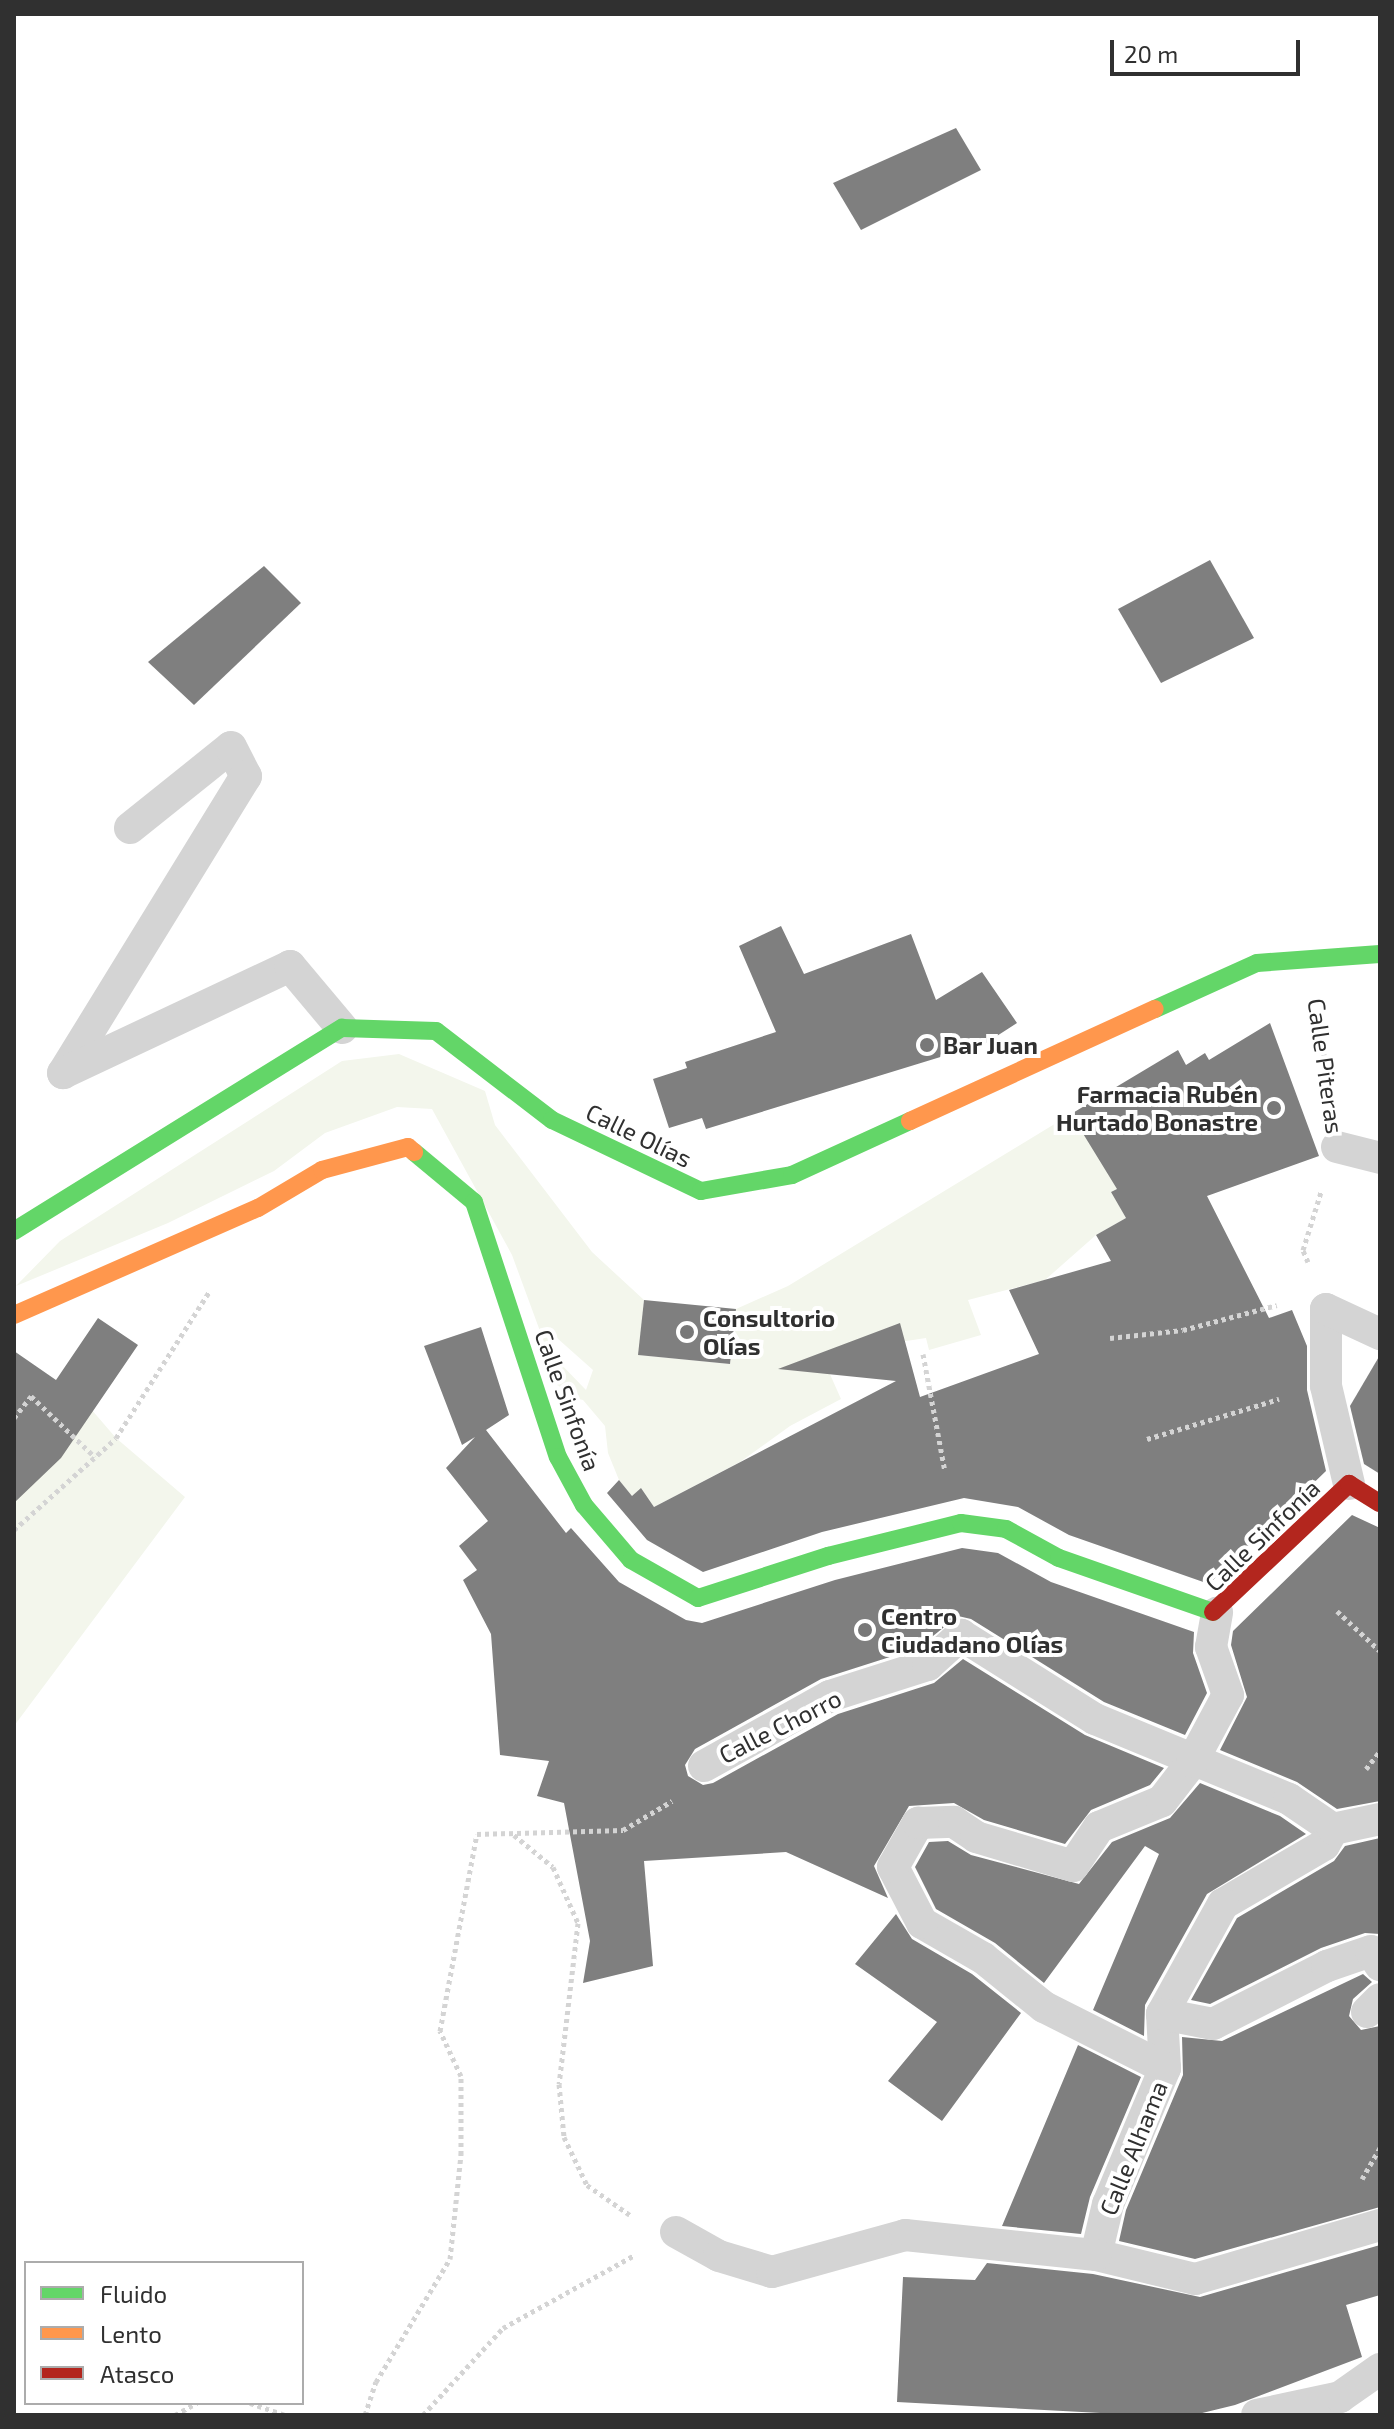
<!DOCTYPE html>
<meta charset="utf-8">
<style>
body{margin:0}
#map{position:relative;width:1394px;height:2429px;overflow:hidden;background:#fff;font-family:"Exo 2",sans-serif}
div>[style]{position:absolute}
.green>*{inset:0;background:#f3f6ec}
.building>*{inset:0;background:#7f7f7f}
.path>*{height:5px;margin-top:-2.5px;transform-origin:0;background:repeating-linear-gradient(90deg,#d4d4d4 0 4px,transparent 0 8px)}
.lane>*{height:32px;margin:-16px;padding:0 16px;transform-origin:16px;border-radius:16px;background:#d4d4d4}
.fast>*{height:18px;margin:-9px;padding:0 9px;transform-origin:9px;border-radius:9px;background:#63d668}
.slow>*{height:18px;margin:-9px;padding:0 9px;transform-origin:9px;border-radius:9px;background:#ff974d}
.jam>*{height:18px;margin:-9px;padding:0 9px;transform-origin:9px;border-radius:9px;background:#b3261e}
.dots>*{width:22px;height:22px;translate:-50% -50%;box-sizing:border-box;border:4px solid #fff;border-radius:50%}
span{translate:-50% -50%;white-space:nowrap;text-align:center;line-height:1.15;-webkit-text-stroke:8px #fff;paint-order:stroke}
.poi-label{font-size:24px;color:#303030;font-weight:700}
.left{translate:0 -50%;text-align:left}
.right{translate:-100% -50%;text-align:right}
.street-label{font-size:24px;color:#303030}
.frame{position:absolute;inset:0;border:16px solid #303030;pointer-events:none}
.legend{position:absolute;left:24px;top:2261px;width:280px;height:144px;box-sizing:border-box;background:#fff;border:2px solid #acacac;margin:0;padding:10px 14px;list-style:none;font-size:24px;color:#303030}
.legend li{display:flex;align-items:center;gap:16px;height:40px}
.legend b{width:40px;border:2px solid #acacac}
.scale{position:absolute;left:1110px;top:40px;width:190px;height:36px;box-sizing:border-box;border:4px solid #303030;border-top:0;padding-left:10px;font-size:24px;line-height:28px;white-space:nowrap;color:#303030;-webkit-text-stroke:6px #fff;paint-order:stroke}
</style>
<div id="map">
<div class="green">
<i style="clip-path:polygon(399px 1054px,485px 1091px,495px 1125px,592px 1252px,644px 1300px,639px 1355px,730px 1364px,736px 1309px,788px 1286px,1071px 1114px,1156px 1164px,1112px 1192px,1126px 1218px,1096px 1235px,1045px 1280px,968px 1300px,981px 1335px,929px 1350px,926px 1338px,821px 1354px,841px 1399px,790px 1426px,740px 1462px,654px 1507px,641px 1489px,632px 1496px,619px 1480px,608px 1453px,605px 1426px,583px 1400px,561px 1395px,549px 1360px,555px 1358px,586px 1390px,593px 1370px,557px 1338px,544px 1342px,512px 1255px,432px 1109px,397px 1107px,325px 1133px,274px 1171px,168px 1223px,16px 1286px,60px 1241px,342px 1061px)"></i>
<i style="clip-path:polygon(14px 1351px,91px 1409px,116px 1438px,185px 1497px,14px 1726px)"></i>
</div>
<div class="building">
<i style="clip-path:polygon(956px 128px,981px 170px,861px 230px,833px 183px)"></i>
<i style="clip-path:polygon(1210px 560px,1254px 638px,1161px 683px,1118px 609px)"></i>
<i style="clip-path:polygon(264px 566px,301px 603px,194px 705px,148px 662px)"></i>
<i style="clip-path:polygon(781px 926px,804px 974px,911px 934px,936px 1000px,982px 972px,1017px 1023px,986px 1043px,706px 1129px,702px 1118px,669px 1128px,653px 1079px,687px 1068px,685px 1062px,776px 1032px,739px 946px)"></i>
<i style="clip-path:polygon(1270px 1023px,1319px 1156px,1207px 1196px,1269px 1318px,1292px 1310px,1307px 1346px,1307px 1390px,1326px 1471px,1209px 1584px,1069px 1535px,1018px 1507px,964px 1498px,822px 1532px,703px 1572px,647px 1540px,607px 1493px,619px 1480px,632px 1496px,641px 1488px,654px 1507px,896px 1381px,778px 1369px,900px 1323px,920px 1397px,1039px 1354px,1009px 1290px,1111px 1261px,1096px 1235px,1126px 1218px,1111px 1192px,1117px 1189px,1071px 1114px,1178px 1050px,1186px 1065px,1205px 1053px,1209px 1060px)"></i>
<i style="clip-path:polygon(644px 1300px,736px 1309px,730px 1364px,638px 1355px)"></i>
<i style="clip-path:polygon(98px 1318px,138px 1345px,61px 1458px,14px 1503px,14px 1351px,56px 1380px)"></i>
<i style="clip-path:polygon(481px 1327px,509px 1415px,486px 1430px,566px 1533px,571px 1528px,619px 1582px,686px 1620px,702px 1623px,835px 1580px,962px 1548px,998px 1553px,1051px 1582px,1194px 1632px,1193px 1653px,1207px 1693px,1185px 1735px,1104px 1702px,971px 1619px,958px 1616px,918px 1648px,821px 1679px,695px 1749px,685px 1765px,688px 1776px,703px 1785px,713px 1783px,838px 1714px,934px 1683px,963px 1659px,1085px 1735px,1164px 1768px,1150px 1785px,1091px 1810px,1065px 1844px,984px 1820px,954px 1803px,909px 1806px,874px 1866px,888px 1898px,786px 1852px,644px 1861px,653px 1966px,583px 1983px,590px 1941px,564px 1803px,537px 1796px,549px 1761px,500px 1755px,491px 1634px,463px 1580px,477px 1570px,459px 1546px,488px 1521px,446px 1468px,475px 1437px,462px 1445px,424px 1346px)"></i>
<i style="clip-path:polygon(1380px 1355px,1380px 1474px,1364px 1464px,1350px 1406px)"></i>
<i style="clip-path:polygon(1352px 1515px,1380px 1528px,1380px 1801px,1337px 1809px,1297px 1782px,1220px 1750px,1247px 1697px,1231px 1645px,1233px 1631px)"></i>
<i style="clip-path:polygon(1200px 1783px,1280px 1816px,1306px 1834px,1207px 1894px,1145px 2005px,1144px 2036px,1093px 2010px,1159px 1854px,1145px 1846px,1044px 1983px,995px 1943px,936px 1909px,915px 1867px,929px 1842px,948px 1841px,971px 1855px,1079px 1884px,1112px 1842px,1170px 1818px)"></i>
<i style="clip-path:polygon(1380px 1838px,1380px 1934px,1365px 1933px,1321px 1948px,1210px 2004px,1191px 2000px,1237px 1918px,1334px 1861px,1345px 1846px)"></i>
<i style="clip-path:polygon(896px 1914px,912px 1939px,972px 1974px,1021px 2013px,942px 2121px,888px 2081px,937px 2022px,855px 1964px)"></i>
<i style="clip-path:polygon(1363px 1974px,1372px 1982px,1353px 1999px,1349px 2016px,1361px 2030px,1380px 2026px,1380px 2207px,1195px 2259px,1119px 2241px,1126px 2210px,1183px 2075px,1182px 2037px,1222px 2041px)"></i>
<i style="clip-path:polygon(1078px 2045px,1141px 2077px,1090px 2197px,1081px 2234px,1002px 2226px)"></i>
<i style="clip-path:polygon(1380px 2245px,1380px 2295px,1346px 2305px,1362px 2357px,1235px 2405px,1194px 2415px,1138px 2415px,897px 2402px,903px 2277px,975px 2280px,987px 2263px,1093px 2274px,1200px 2297px)"></i>
</div>
<div class="path">
<i style="left:1318px;top:1012px;width:86px;rotate:82deg"></i>
<i style="left:1308px;top:1262px;width:13px;rotate:-113deg"></i>
<i style="left:1303px;top:1250px;width:61px;rotate:-72.8deg"></i>
<i style="left:1110px;top:1338px;width:73px;rotate:-6.3deg"></i>
<i style="left:1183px;top:1330px;width:97px;rotate:-14.9deg"></i>
<i style="left:923px;top:1354px;width:119px;rotate:79.4deg"></i>
<i style="left:14px;top:1418px;width:28px;rotate:-52deg"></i>
<i style="left:31px;top:1396px;width:88px;rotate:43.6deg"></i>
<i style="left:1147px;top:1439px;width:138px;rotate:-16.9deg"></i>
<i style="left:14px;top:1530px;width:137px;rotate:-42deg"></i>
<i style="left:116px;top:1438px;width:173px;rotate:-57.5deg"></i>
<i style="left:1337px;top:1611px;width:59px;rotate:42.9deg"></i>
<i style="left:1366px;top:1769px;width:23px;rotate:-52deg"></i>
<i style="left:514px;top:1835px;width:50px;rotate:39.4deg"></i>
<i style="left:553px;top:1867px;width:61px;rotate:65.9deg"></i>
<i style="left:578px;top:1923px;width:162px;rotate:96.7deg"></i>
<i style="left:559px;top:2084px;width:53px;rotate:84.6deg"></i>
<i style="left:564px;top:2137px;width:53px;rotate:64.4deg"></i>
<i style="left:587px;top:2185px;width:52px;rotate:34.9deg"></i>
<i style="left:1362px;top:2179px;width:36px;rotate:-60deg"></i>
<i style="left:250px;top:2403px;width:36px;rotate:19deg"></i>
<i style="left:175px;top:2415px;width:25px;rotate:-29deg"></i>
<i style="left:365px;top:2415px;width:35px;rotate:-72deg"></i>
<i style="left:376px;top:2382px;width:144px;rotate:-59deg"></i>
<i style="left:450px;top:2259px;width:106px;rotate:-84deg"></i>
<i style="left:461px;top:2154px;width:78px;rotate:-90deg"></i>
<i style="left:461px;top:2076px;width:50px;rotate:-115deg"></i>
<i style="left:440px;top:2031px;width:200px;rotate:-79.4deg"></i>
<i style="left:477px;top:1834px;width:146px;rotate:-1.6deg"></i>
<i style="left:623px;top:1830px;width:57px;rotate:-30.6deg"></i>
<i style="left:423px;top:2415px;width:118px;rotate:-47.4deg"></i>
<i style="left:503px;top:2328px;width:149px;rotate:-29deg"></i>
</div>
<div class="lane">
<i style="left:130px;top:828px;width:129px;rotate:-38.7deg"></i>
<i style="left:231px;top:747px;width:33px;rotate:63deg"></i>
<i style="left:246px;top:776px;width:349px;rotate:121.6deg"></i>
<i style="left:63px;top:1073px;width:251px;rotate:-25.2deg"></i>
<i style="left:290px;top:966px;width:81px;rotate:50deg"></i>
<i style="left:1337px;top:1147px;width:44px;rotate:14.3deg"></i>
<i style="left:1349px;top:1484px;width:101px;rotate:-103.2deg"></i>
<i style="left:1326px;top:1386px;width:77px;rotate:-90deg"></i>
<i style="left:1326px;top:1309px;width:60px;rotate:24.8deg"></i>
<i style="left:704px;top:1766px;width:144px;rotate:-29.1deg"></i>
<i style="left:830px;top:1696px;width:103px;rotate:-17.6deg"></i>
<i style="left:928px;top:1665px;width:45px;rotate:-42.3deg"></i>
<i style="left:961px;top:1635px;width:158px;rotate:32.1deg"></i>
<i style="left:1095px;top:1719px;width:210px;rotate:22.4deg"></i>
<i style="left:1289px;top:1799px;width:53px;rotate:34.3deg"></i>
<i style="left:1333px;top:1829px;width:18px;rotate:119deg"></i>
<i style="left:1324px;top:1845px;width:117px;rotate:149.7deg"></i>
<i style="left:1223px;top:1904px;width:126px;rotate:119deg"></i>
<i style="left:1162px;top:2014px;width:54px;rotate:86.8deg"></i>
<i style="left:1165px;top:2068px;width:147px;rotate:112.7deg"></i>
<i style="left:1108px;top:2204px;width:52px;rotate:103.2deg"></i>
<i style="left:1096px;top:2255px;width:102px;rotate:13.6deg"></i>
<i style="left:1195px;top:2279px;width:193px;rotate:-16.3deg"></i>
<i style="left:1333px;top:1829px;width:48px;rotate:-12deg"></i>
<i style="left:1367px;top:2012px;width:18px;rotate:-45deg"></i>
<i style="left:1162px;top:2014px;width:52px;rotate:11.1deg"></i>
<i style="left:1213px;top:2024px;width:128px;rotate:-27deg"></i>
<i style="left:1327px;top:1966px;width:46px;rotate:-18.8deg"></i>
<i style="left:1371px;top:1951px;width:17px;rotate:57deg"></i>
<i style="left:1165px;top:2068px;width:136px;rotate:-153.2deg"></i>
<i style="left:1044px;top:2007px;width:78px;rotate:-141.2deg"></i>
<i style="left:983px;top:1958px;width:70px;rotate:-150.2deg"></i>
<i style="left:922px;top:1923px;width:63px;rotate:-117.4deg"></i>
<i style="left:893px;top:1867px;width:51px;rotate:-60.4deg"></i>
<i style="left:918px;top:1823px;width:36px;rotate:-2deg"></i>
<i style="left:954px;top:1822px;width:27px;rotate:34deg"></i>
<i style="left:976px;top:1837px;width:101px;rotate:16.6deg"></i>
<i style="left:1073px;top:1866px;width:47px;rotate:-56.3deg"></i>
<i style="left:1099px;top:1827px;width:68px;rotate:-22.4deg"></i>
<i style="left:1162px;top:1801px;width:49px;rotate:-52.4deg"></i>
<i style="left:1192px;top:1762px;width:76px;rotate:-61.8deg"></i>
<i style="left:1228px;top:1695px;width:51px;rotate:-109.5deg"></i>
<i style="left:1211px;top:1647px;width:35px;rotate:-80deg"></i>
<i style="left:676px;top:2232px;width:49px;rotate:29.2deg"></i>
<i style="left:719px;top:2256px;width:55px;rotate:16.8deg"></i>
<i style="left:772px;top:2272px;width:138px;rotate:-15.5deg"></i>
<i style="left:905px;top:2235px;width:192px;rotate:6deg"></i>
<i style="left:1257px;top:2415px;width:85px;rotate:-12.2deg"></i>
<i style="left:1340px;top:2397px;width:49px;rotate:-35deg"></i>
</div>
<div class="fast">
<i style="left:1155px;top:1009px;width:112px;rotate:-24.3deg"></i>
<i style="left:1257px;top:963px;width:123px;rotate:-4.2deg"></i>
<i style="left:414px;top:1152px;width:78px;rotate:39.8deg"></i>
<i style="left:474px;top:1202px;width:268px;rotate:71.8deg"></i>
<i style="left:558px;top:1457px;width:55px;rotate:61.6deg"></i>
<i style="left:584px;top:1505px;width:72px;rotate:49.5deg"></i>
<i style="left:631px;top:1560px;width:77px;rotate:29.6deg"></i>
<i style="left:698px;top:1598px;width:137px;rotate:-17.9deg"></i>
<i style="left:828px;top:1556px;width:137px;rotate:-13.9deg"></i>
<i style="left:961px;top:1523px;width:45px;rotate:7.6deg"></i>
<i style="left:1006px;top:1529px;width:60px;rotate:28.7deg"></i>
<i style="left:1059px;top:1558px;width:163px;rotate:19.3deg"></i>
<i style="left:14px;top:1231px;width:386px;rotate:-31.8deg"></i>
<i style="left:342px;top:1028px;width:94px;rotate:1.8deg"></i>
<i style="left:436px;top:1031px;width:146px;rotate:37.5deg"></i>
<i style="left:552px;top:1120px;width:165px;rotate:25.5deg"></i>
<i style="left:701px;top:1191px;width:92px;rotate:-10deg"></i>
<i style="left:792px;top:1175px;width:130px;rotate:-24.6deg"></i>
</div>
<div class="slow">
<i style="left:910px;top:1121px;width:269px;rotate:-24.6deg"></i>
<i style="left:14px;top:1315px;width:266px;rotate:-23.7deg"></i>
<i style="left:258px;top:1208px;width:74px;rotate:-30.7deg"></i>
<i style="left:322px;top:1170px;width:89px;rotate:-15deg"></i>
<i style="left:408px;top:1147px;width:8px;rotate:40deg"></i>
</div>
<div class="jam">
<i style="left:1213px;top:1612px;width:187px;rotate:-43.3deg"></i>
<i style="left:1349px;top:1484px;width:36px;rotate:32deg"></i>
</div>
<div class="dots">
<i style="left:927px;top:1045px;background:#787878"></i>
<i style="left:1274px;top:1108px;background:#787878"></i>
<i style="left:687px;top:1332px;background:#787878"></i>
<i style="left:865px;top:1630px;background:#787878"></i>
</div>
<div class="poi-label">
<span class="left" style="left:943px;top:1045px">Bar Juan</span>
<span class="right" style="left:1258px;top:1108px">Farmacia Rubén<br>Hurtado Bonastre</span>
<span class="left" style="left:703px;top:1332px">Consultorio<br>Olías</span>
<span class="left" style="left:881px;top:1630px">Centro<br>Ciudadano Olías</span>
</div>
<div class="street-label">
<span style="left:1326px;top:1066px;rotate:82deg">Calle Piteras</span>
<span style="left:639px;top:1135px;rotate:26deg">Calle Olías</span>
<span style="left:568px;top:1400px;rotate:70deg">Calle Sinfonía</span>
<span style="left:1262px;top:1535px;rotate:-44deg">Calle Sinfonía</span>
<span style="left:780px;top:1726px;rotate:-27deg">Calle Chorro</span>
<span style="left:1133px;top:2148px;rotate:-68deg">Calle Alhama</span>
</div>
<div class="frame"></div>
<ul class="legend">
<li><b style="height:10px;background:#63d668"></b>Fluido</li>
<li><b style="height:10px;background:#ff974d"></b>Lento</li>
<li><b style="height:10px;background:#b3261e"></b>Atasco</li>
</ul>
<div class="scale">20 m</div>
</div>
